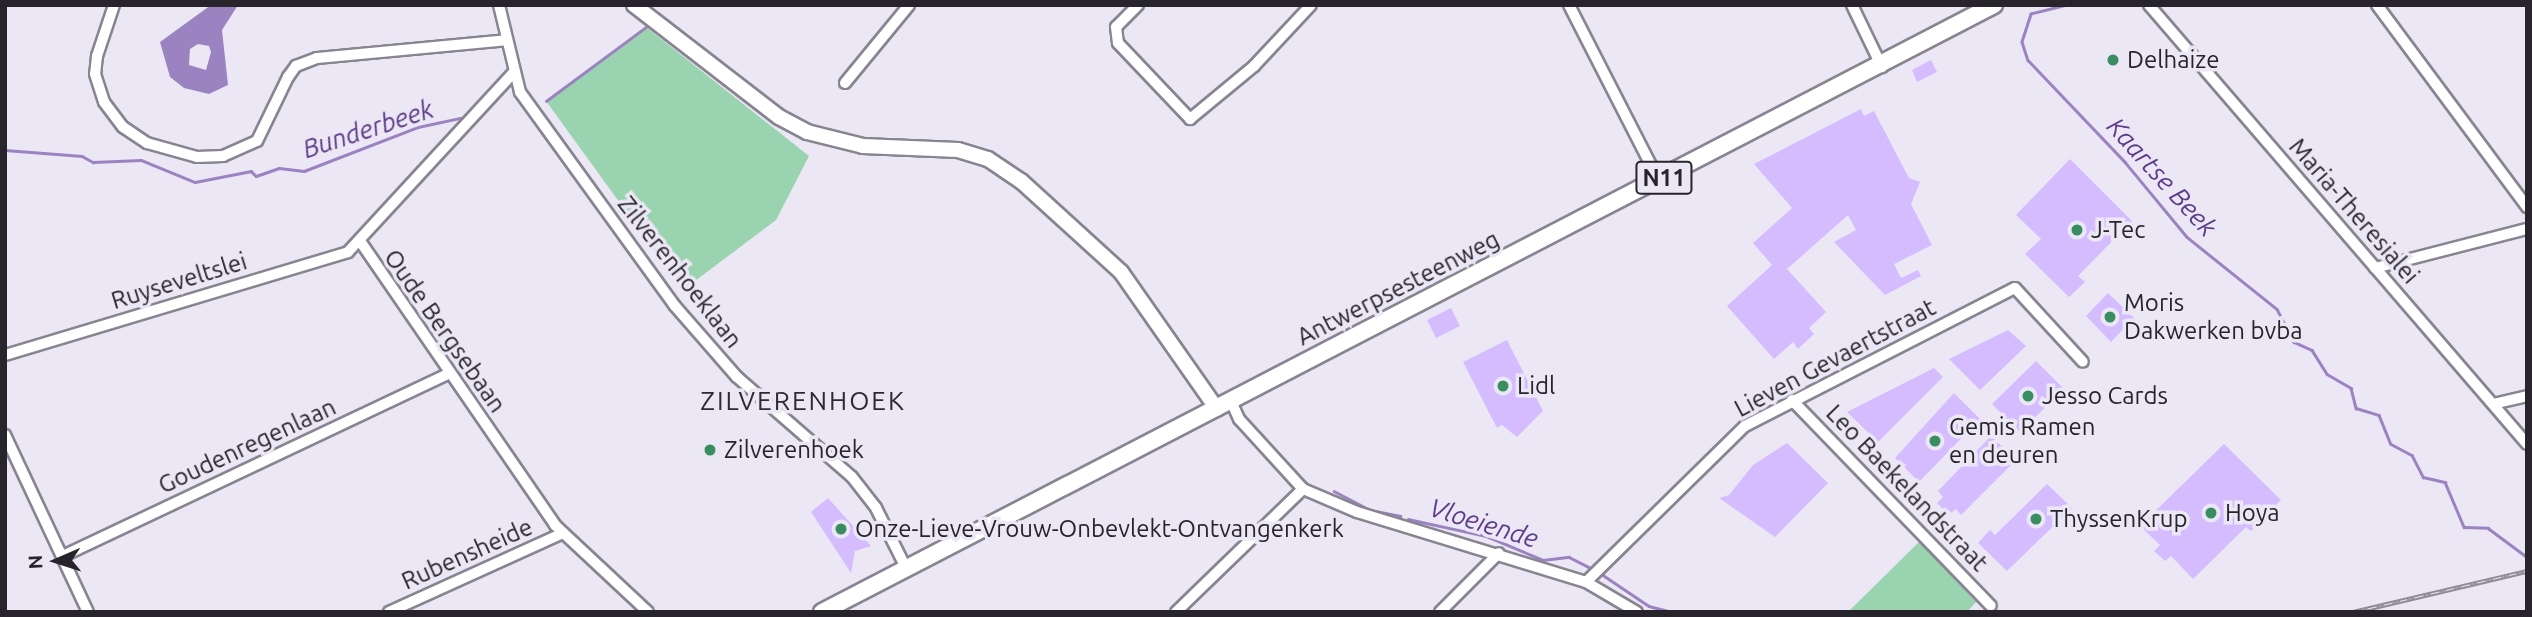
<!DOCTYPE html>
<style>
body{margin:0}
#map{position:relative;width:2532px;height:617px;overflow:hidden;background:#ece7f5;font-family:Ubuntu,sans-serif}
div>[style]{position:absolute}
.green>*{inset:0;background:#99d3af}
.water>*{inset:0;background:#9b83c2}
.stream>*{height:2.5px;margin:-1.25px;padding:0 1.25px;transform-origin:1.25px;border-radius:1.25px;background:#9b83c2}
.building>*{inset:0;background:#d5bcff}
.roads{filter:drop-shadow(2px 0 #888491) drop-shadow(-2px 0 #888491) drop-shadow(0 2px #888491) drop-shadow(0 -2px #888491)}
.street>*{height:10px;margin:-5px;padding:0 5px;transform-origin:5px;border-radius:5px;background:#fff}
.secondary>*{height:14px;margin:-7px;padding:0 7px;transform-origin:7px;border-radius:7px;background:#fff}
.primary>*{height:16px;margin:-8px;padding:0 8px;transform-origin:8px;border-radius:8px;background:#fff}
.rail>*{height:5px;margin-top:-2.5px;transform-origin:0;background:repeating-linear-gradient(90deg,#ece7f5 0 8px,#8f8b95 0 16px);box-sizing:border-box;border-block:2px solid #8f8b95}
.dots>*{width:19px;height:19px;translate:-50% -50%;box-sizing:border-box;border:4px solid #ece7f5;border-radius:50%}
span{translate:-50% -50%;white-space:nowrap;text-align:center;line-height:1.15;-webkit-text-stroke:7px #ece7f5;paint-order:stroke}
.shield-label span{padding:2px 5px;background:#ece7f5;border:2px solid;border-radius:5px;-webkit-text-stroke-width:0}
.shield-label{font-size:23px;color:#27252b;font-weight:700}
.poi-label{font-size:24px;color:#27252b}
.left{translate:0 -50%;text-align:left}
.street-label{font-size:24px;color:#27252b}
.water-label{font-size:26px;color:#5e3c89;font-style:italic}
.neighbourhood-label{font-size:26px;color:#2d2a34;letter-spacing:2px}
.frame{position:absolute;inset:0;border:7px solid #27252b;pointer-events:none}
.north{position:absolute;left:21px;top:526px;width:70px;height:70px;-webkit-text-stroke:5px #ece7f5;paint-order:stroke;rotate:267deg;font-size:19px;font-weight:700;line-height:28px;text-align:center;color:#27252b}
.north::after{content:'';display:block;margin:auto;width:24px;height:32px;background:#27252b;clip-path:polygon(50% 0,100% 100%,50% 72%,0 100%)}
</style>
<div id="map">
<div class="green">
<i style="clip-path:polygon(646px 27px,809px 156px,776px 220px,683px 290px,546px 101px)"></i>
<i style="clip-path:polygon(1920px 541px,1976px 602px,1967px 612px,1848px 612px)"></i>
</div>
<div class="water">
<i style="clip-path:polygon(evenodd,211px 5px,238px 5px,222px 30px,228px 85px,209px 94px,184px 88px,170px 77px,160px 42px,211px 5px,198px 44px,209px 46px,211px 52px,206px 70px,189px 65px,190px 49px,198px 44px)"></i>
</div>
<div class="stream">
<i style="left:2067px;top:5px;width:37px;rotate:166deg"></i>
<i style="left:2031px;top:14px;width:29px;rotate:108deg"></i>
<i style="left:2022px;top:42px;width:19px;rotate:72deg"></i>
<i style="left:2028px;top:60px;width:141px;rotate:46.4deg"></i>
<i style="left:2125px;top:162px;width:97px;rotate:50.4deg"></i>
<i style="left:2187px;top:237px;width:115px;rotate:38.7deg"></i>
<i style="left:2277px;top:309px;width:37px;rotate:63deg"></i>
<i style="left:2294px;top:342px;width:20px;rotate:24deg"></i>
<i style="left:2312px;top:350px;width:28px;rotate:58deg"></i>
<i style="left:2327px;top:374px;width:28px;rotate:30deg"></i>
<i style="left:2351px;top:388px;width:21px;rotate:76deg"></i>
<i style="left:2356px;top:408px;width:24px;rotate:17deg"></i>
<i style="left:2379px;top:415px;width:31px;rotate:68deg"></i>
<i style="left:2391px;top:444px;width:24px;rotate:28deg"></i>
<i style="left:2412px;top:455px;width:25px;rotate:63deg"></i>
<i style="left:2423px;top:477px;width:23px;rotate:13deg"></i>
<i style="left:2445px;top:482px;width:49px;rotate:67.1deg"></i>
<i style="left:2464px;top:527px;width:24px;rotate:2deg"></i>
<i style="left:2488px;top:528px;width:49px;rotate:36.6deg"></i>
<i style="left:546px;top:101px;width:124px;rotate:-36.5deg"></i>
<i style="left:5px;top:150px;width:77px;rotate:4.5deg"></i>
<i style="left:82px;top:156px;width:13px;rotate:29deg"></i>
<i style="left:93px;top:162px;width:48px;rotate:-2.4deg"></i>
<i style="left:141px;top:160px;width:58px;rotate:22.2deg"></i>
<i style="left:195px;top:182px;width:57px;rotate:-11.1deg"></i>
<i style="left:251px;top:171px;width:7px;rotate:45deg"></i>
<i style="left:256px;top:176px;width:24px;rotate:-19deg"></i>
<i style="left:279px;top:168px;width:25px;rotate:7deg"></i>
<i style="left:304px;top:171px;width:122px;rotate:-21.1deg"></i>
<i style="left:418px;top:127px;width:43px;rotate:-12.1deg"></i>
<i style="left:1334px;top:491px;width:41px;rotate:27.8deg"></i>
<i style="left:1370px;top:510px;width:31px;rotate:11deg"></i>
<i style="left:1408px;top:519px;width:80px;rotate:12.3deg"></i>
<i style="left:1486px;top:536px;width:62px;rotate:22.8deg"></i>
<i style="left:1543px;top:560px;width:26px;rotate:-7deg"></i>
<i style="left:1569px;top:557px;width:22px;rotate:27deg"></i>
<i style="left:1603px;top:575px;width:55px;rotate:34deg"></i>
<i style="left:1649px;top:606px;width:23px;rotate:15deg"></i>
</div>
<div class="building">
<i style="clip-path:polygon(1931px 60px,1937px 72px,1917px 82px,1912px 70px)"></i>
<i style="clip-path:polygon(1861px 109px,1864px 116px,1874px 111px,1909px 178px,1920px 182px,1911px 204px,1932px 245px,1894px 264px,1901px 278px,1918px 270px,1921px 276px,1885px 295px,1834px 242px,1856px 230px,1848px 215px,1787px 269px,1826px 312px,1809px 328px,1814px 334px,1798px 349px,1793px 342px,1774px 359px,1727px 306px,1772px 265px,1753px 243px,1792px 208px,1754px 164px)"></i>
<i style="clip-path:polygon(2070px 159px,2132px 221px,2078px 276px,2085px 282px,2069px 297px,2025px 254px,2041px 239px,2016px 215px)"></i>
<i style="clip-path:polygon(2108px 293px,2134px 318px,2111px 342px,2086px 316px)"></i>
<i style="clip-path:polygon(1451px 308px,1460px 326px,1436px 338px,1427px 320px)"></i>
<i style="clip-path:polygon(2008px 330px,2026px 346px,1980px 390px,1949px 359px)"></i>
<i style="clip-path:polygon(1507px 340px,1543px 411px,1517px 437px,1502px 425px,1497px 428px,1463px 362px)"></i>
<i style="clip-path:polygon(2036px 361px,2064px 389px,2020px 432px,1992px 404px)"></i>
<i style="clip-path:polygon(1934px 368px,1943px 377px,1878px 442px,1847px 412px)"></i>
<i style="clip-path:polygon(1954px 393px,1980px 419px,1919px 482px,1895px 458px)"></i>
<i style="clip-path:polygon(1991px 436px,2016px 460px,1961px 515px,1956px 509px,1949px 515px,1937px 503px,1943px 497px,1938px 491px)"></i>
<i style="clip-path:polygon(1787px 443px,1828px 483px,1775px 537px,1719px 498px,1729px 495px,1753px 465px)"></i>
<i style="clip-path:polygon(2224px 444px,2281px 500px,2251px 531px,2246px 527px,2193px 579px,2171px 556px,2165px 561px,2154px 551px,2160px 545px,2140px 526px)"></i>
<i style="clip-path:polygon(2047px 484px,2072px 508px,2007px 571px,1978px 543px,1990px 530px,1995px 535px)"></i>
<i style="clip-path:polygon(828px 498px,871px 546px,855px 551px,851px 573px,811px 512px)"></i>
</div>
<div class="roads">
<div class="street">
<i style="left:114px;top:5px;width:54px;rotate:108.4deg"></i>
<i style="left:97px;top:56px;width:18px;rotate:96deg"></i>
<i style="left:95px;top:74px;width:29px;rotate:72deg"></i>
<i style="left:104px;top:102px;width:31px;rotate:53deg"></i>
<i style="left:123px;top:127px;width:29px;rotate:34deg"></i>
<i style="left:147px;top:143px;width:52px;rotate:15.6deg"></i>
<i style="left:197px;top:157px;width:26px;rotate:-2deg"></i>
<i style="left:223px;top:156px;width:37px;rotate:-24deg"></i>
<i style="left:257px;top:141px;width:71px;rotate:-64.2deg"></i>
<i style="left:288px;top:77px;width:14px;rotate:-54deg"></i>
<i style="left:296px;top:66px;width:22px;rotate:-21deg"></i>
<i style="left:317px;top:58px;width:190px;rotate:-5.4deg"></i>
<i style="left:499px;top:5px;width:89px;rotate:76.4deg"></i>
<i style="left:520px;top:92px;width:264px;rotate:54.1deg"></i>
<i style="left:675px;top:306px;width:94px;rotate:48.9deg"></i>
<i style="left:737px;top:377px;width:152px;rotate:41deg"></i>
<i style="left:852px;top:477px;width:39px;rotate:52deg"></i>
<i style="left:876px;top:508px;width:67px;rotate:63.4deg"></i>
<i style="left:1138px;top:5px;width:31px;rotate:135deg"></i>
<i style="left:1116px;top:27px;width:16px;rotate:83deg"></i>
<i style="left:1118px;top:43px;width:105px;rotate:46.5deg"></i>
<i style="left:1190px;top:119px;width:83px;rotate:-39.6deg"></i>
<i style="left:1254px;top:66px;width:83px;rotate:-46.9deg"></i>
<i style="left:1569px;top:5px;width:198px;rotate:62.9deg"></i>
<i style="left:1852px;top:5px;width:69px;rotate:64.2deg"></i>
<i style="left:2149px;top:5px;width:579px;rotate:49.27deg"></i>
<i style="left:2377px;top:5px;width:252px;rotate:53.4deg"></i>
<i style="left:845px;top:83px;width:101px;rotate:-50.6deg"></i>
<i style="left:360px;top:241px;width:345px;rotate:55.5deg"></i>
<i style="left:555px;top:525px;width:127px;rotate:43.1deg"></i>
<i style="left:2375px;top:268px;width:157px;rotate:-14.4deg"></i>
<i style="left:5px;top:355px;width:358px;rotate:-16.7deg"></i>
<i style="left:348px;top:252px;width:243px;rotate:-47.3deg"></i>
<i style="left:1792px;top:400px;width:286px;rotate:46deg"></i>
<i style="left:1231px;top:401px;width:20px;rotate:66deg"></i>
<i style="left:1239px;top:419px;width:95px;rotate:47.6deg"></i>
<i style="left:1303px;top:489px;width:59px;rotate:23.1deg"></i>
<i style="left:1357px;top:512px;width:239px;rotate:17deg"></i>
<i style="left:1586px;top:582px;width:59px;rotate:30.5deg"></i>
<i style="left:2493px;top:404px;width:35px;rotate:-13deg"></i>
<i style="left:5px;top:435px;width:195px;rotate:64.9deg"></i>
<i style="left:63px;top:556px;width:426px;rotate:-25.3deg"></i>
<i style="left:1586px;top:582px;width:223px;rotate:-44.5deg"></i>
<i style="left:1745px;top:426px;width:303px;rotate:-27.1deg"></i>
<i style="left:2015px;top:288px;width:100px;rotate:47.4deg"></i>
<i style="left:389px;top:612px;width:191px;rotate:-24.4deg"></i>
<i style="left:1176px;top:612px;width:177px;rotate:-44.1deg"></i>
<i style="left:1440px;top:612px;width:83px;rotate:-45deg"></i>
</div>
<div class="secondary">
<i style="left:634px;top:5px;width:183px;rotate:37.7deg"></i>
<i style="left:779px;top:117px;width:32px;rotate:28deg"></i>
<i style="left:807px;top:132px;width:58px;rotate:14deg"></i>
<i style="left:863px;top:146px;width:95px;rotate:2.4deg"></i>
<i style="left:958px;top:150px;width:31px;rotate:17deg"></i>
<i style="left:988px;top:159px;width:40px;rotate:34deg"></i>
<i style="left:1021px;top:181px;width:135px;rotate:42.3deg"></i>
<i style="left:1121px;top:272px;width:167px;rotate:55deg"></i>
</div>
<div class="primary">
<i style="left:822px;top:612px;width:1320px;rotate:-27.38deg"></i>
</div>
</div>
<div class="rail">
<i style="left:2353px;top:612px;width:179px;rotate:-13.3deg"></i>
</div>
<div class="dots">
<i style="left:2113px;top:60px;background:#3a8d60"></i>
<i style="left:2077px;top:230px;background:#3a8d60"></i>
<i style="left:2110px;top:317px;background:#3a8d60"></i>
<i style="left:1503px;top:386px;background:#3a8d60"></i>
<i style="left:2028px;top:396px;background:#3a8d60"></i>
<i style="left:1935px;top:441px;background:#3a8d60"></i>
<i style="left:710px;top:450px;background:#3a8d60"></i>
<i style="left:2211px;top:513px;background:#3a8d60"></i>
<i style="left:2036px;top:519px;background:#3a8d60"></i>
<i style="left:841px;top:529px;background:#3a8d60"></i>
</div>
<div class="shield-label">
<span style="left:1664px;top:178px">N11</span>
</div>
<div class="poi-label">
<span class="left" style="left:2127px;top:60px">Delhaize</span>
<span class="left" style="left:2091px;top:230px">J-Tec</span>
<span class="left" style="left:2124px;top:317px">Moris<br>Dakwerken bvba</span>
<span class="left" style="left:1517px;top:386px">Lidl</span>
<span class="left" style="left:2042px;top:396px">Jesso Cards</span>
<span class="left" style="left:1949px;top:441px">Gemis Ramen<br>en deuren</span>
<span class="left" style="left:724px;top:450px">Zilverenhoek</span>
<span class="left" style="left:2225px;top:513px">Hoya</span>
<span class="left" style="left:2050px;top:519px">ThyssenKrup</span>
<span class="left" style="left:855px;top:529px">Onze-Lieve-Vrouw-Onbevlekt-Ontvangenkerk</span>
</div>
<div class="street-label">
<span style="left:2354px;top:211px;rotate:49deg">Maria-Theresialei</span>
<span style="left:680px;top:272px;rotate:52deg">Zilverenhoeklaan</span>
<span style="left:179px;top:281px;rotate:-17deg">Ruyseveltslei</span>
<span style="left:1398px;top:288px;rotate:-27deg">Antwerpsesteenweg</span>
<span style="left:445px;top:331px;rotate:55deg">Oude Bergsebaan</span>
<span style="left:1835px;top:358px;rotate:-28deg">Lieven Gevaertstraat</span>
<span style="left:247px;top:446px;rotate:-25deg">Goudenregenlaan</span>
<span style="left:1907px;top:488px;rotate:46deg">Leo Baekelandstraat</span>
<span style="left:467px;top:554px;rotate:-24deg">Rubensheide</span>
</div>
<div class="water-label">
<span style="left:368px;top:129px;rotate:-18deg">Bunderbeek</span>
<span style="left:2162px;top:177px;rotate:48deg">Kaartse Beek</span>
<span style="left:1484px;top:523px;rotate:17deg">Vloeiende</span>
</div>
<div class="neighbourhood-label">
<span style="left:803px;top:401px">ZILVERENHOEK</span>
</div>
<div class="frame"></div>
<div class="north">N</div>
</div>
